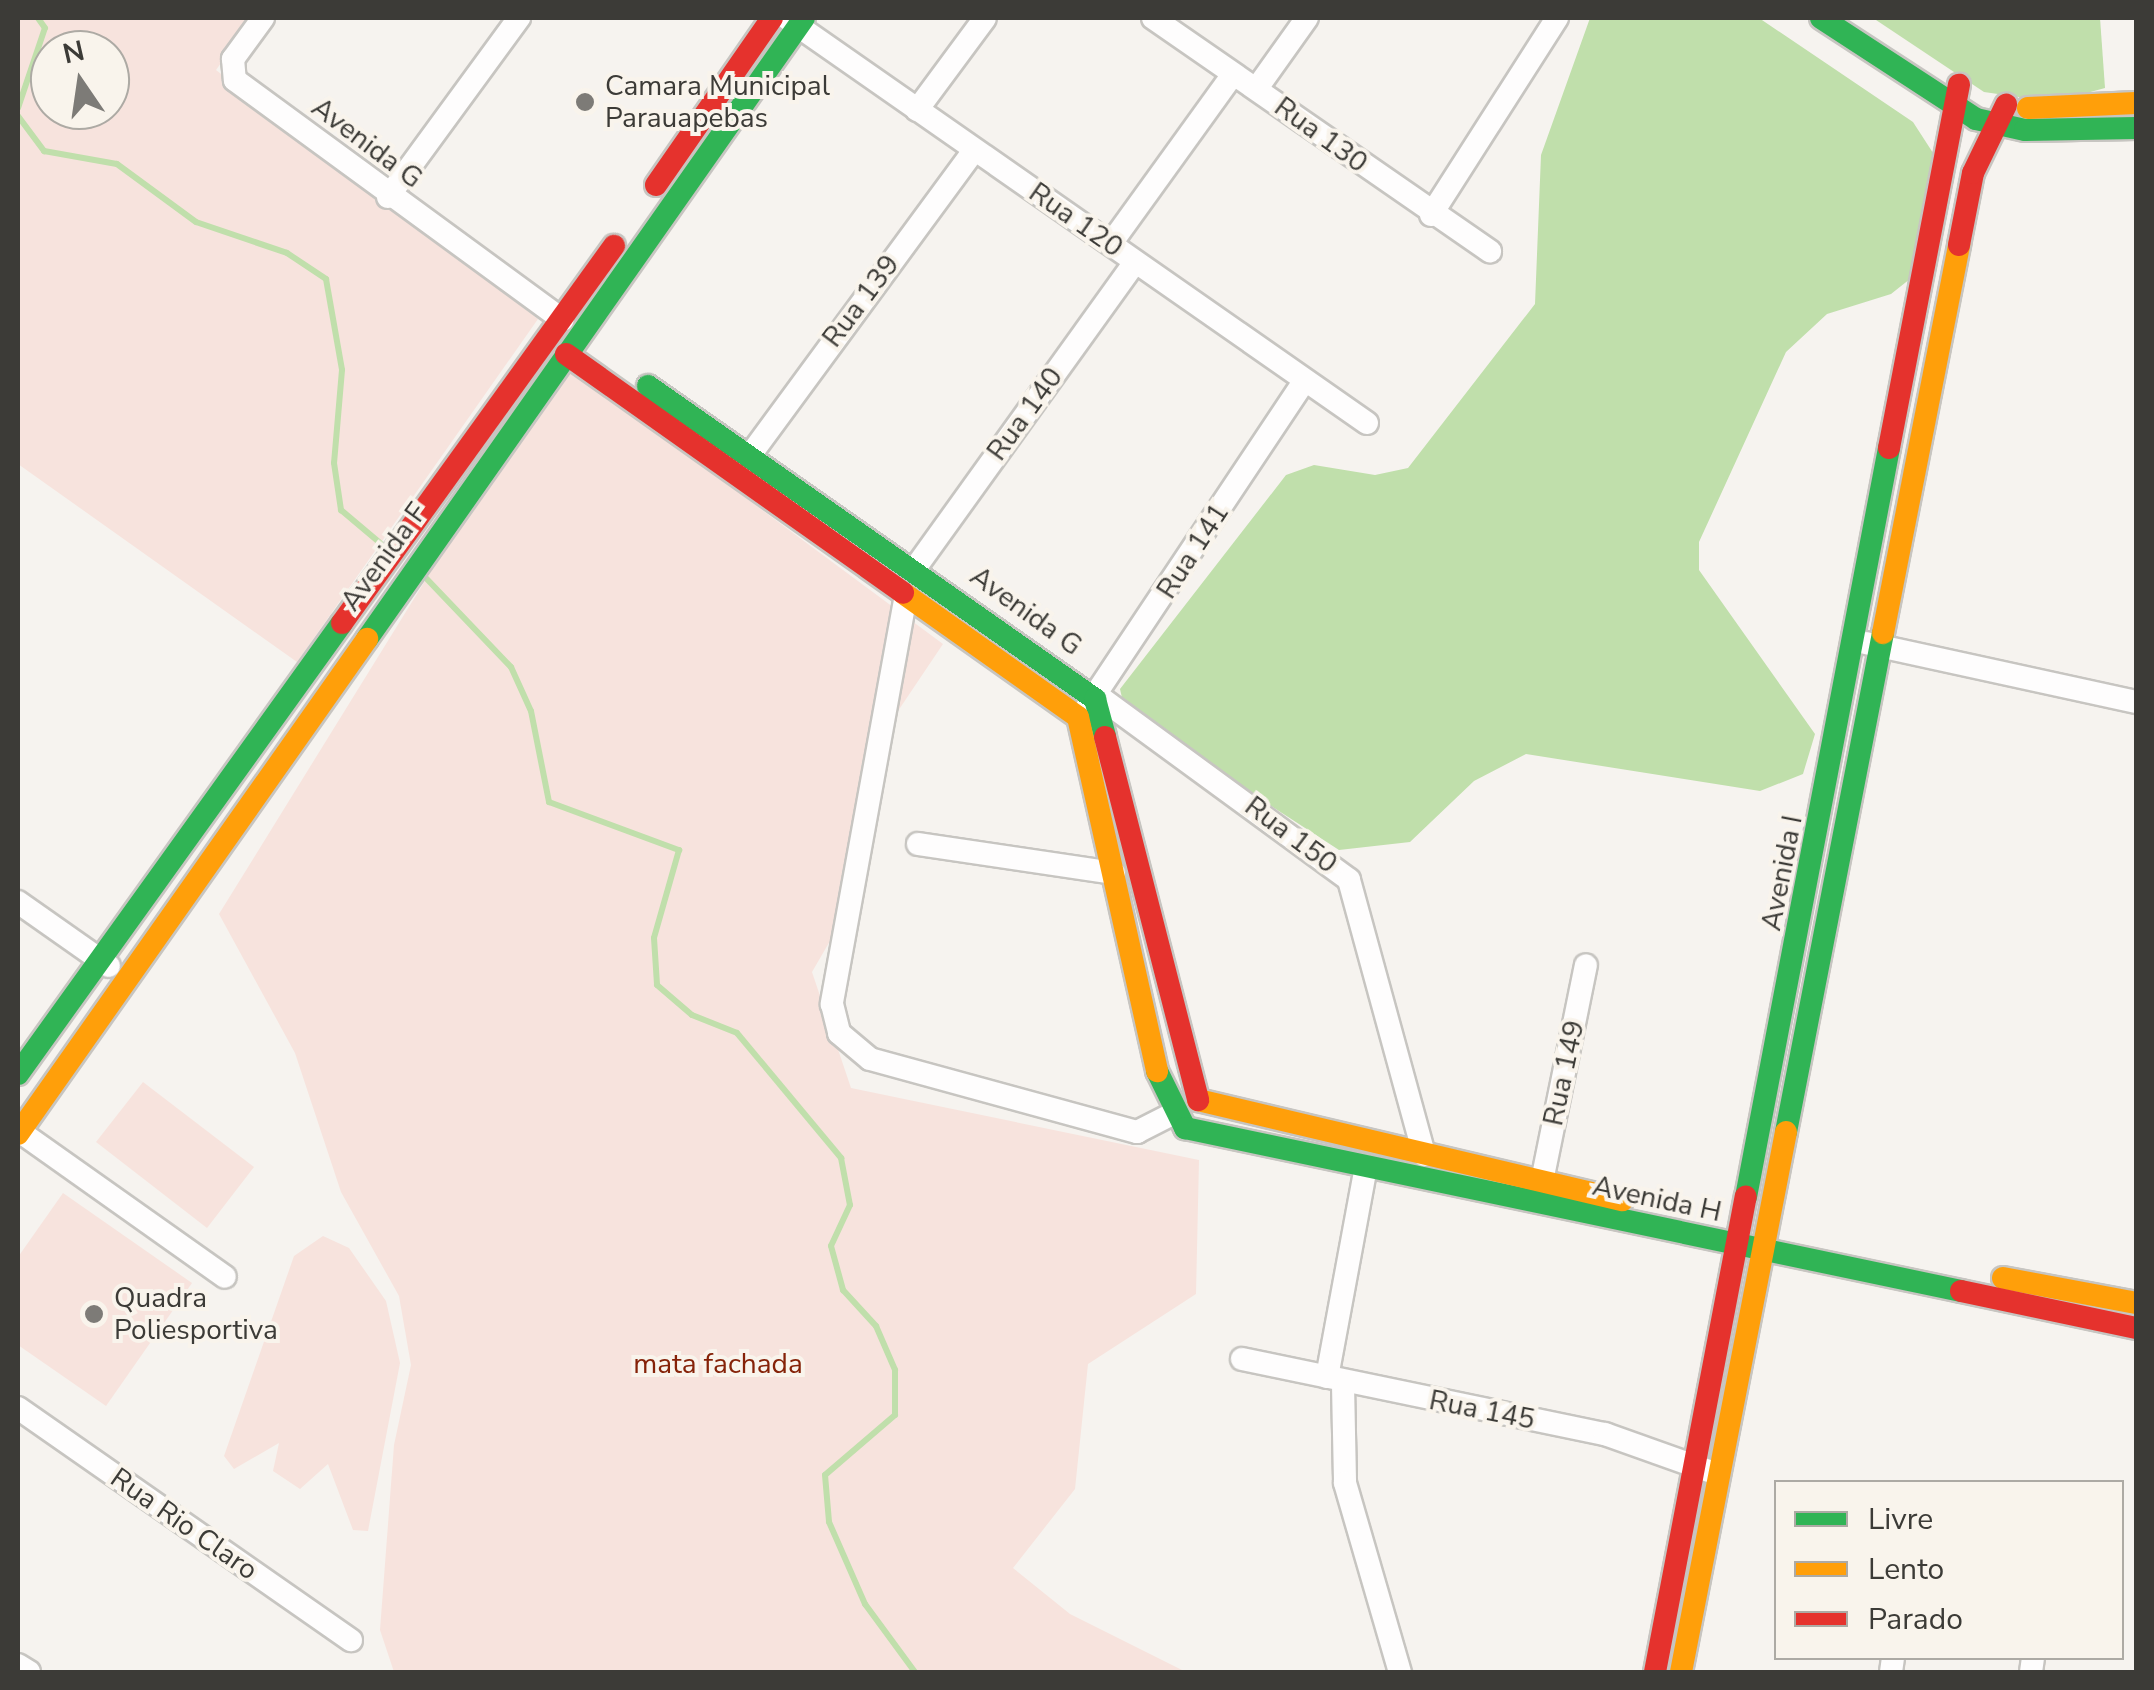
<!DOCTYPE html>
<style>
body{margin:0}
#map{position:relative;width:2154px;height:1690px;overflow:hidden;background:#f6f3ef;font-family:"Nunito Sans",sans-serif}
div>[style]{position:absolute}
.green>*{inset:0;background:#f7e3dd}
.water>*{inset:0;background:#c0dfab}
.stream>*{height:6px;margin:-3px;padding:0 3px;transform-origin:3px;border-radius:3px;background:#c0dfab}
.roads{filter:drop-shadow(2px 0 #c7c5c1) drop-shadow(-2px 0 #c7c5c1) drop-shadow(0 2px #c7c5c1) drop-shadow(0 -2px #c7c5c1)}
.street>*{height:22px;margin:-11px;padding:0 11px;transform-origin:11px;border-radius:11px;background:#fefdfd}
.fast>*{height:22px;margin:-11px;padding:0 11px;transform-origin:11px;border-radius:11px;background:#30b455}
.slow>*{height:22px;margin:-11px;padding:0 11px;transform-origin:11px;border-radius:11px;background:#ff9f0a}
.jam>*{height:22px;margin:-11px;padding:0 11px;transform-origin:11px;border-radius:11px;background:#e5322d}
.dots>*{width:28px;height:28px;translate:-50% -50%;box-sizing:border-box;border:5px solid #f9f4ec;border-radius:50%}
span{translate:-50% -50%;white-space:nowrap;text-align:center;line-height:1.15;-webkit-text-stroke:8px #f9f4ec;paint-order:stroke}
.poi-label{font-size:28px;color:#3c3b37}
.left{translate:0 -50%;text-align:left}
.street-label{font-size:28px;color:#3c3b37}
.park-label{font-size:28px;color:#852208}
.frame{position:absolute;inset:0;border:20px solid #3c3b37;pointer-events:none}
.legend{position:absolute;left:1774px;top:1480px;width:350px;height:180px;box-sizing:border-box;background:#f9f4ec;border:2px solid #adaaa4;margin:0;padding:12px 18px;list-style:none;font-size:30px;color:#3c3b37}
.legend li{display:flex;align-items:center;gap:20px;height:50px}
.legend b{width:50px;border:2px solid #adaaa4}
.north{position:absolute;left:30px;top:30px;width:100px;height:100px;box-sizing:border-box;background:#f9f4ec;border:2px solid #adaaa4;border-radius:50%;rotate:347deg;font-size:28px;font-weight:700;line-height:40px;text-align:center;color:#3c3b37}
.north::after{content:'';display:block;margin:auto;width:35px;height:45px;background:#7d7b77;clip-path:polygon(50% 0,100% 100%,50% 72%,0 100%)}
</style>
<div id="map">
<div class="green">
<i style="clip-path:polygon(evenodd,18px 18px,253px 18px,216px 70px,538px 319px,297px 662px,18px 464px,18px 18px,50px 50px,110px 50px,110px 110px,50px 110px,50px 50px)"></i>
<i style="clip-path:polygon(561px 361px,943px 644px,861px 766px,863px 884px,812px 972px,851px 1088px,1199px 1160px,1196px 1294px,1088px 1364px,1075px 1489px,1013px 1568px,1070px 1614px,1186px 1672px,394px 1672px,380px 1630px,394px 1445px,411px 1365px,399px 1296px,341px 1192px,295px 1053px,219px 914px)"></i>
<i style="clip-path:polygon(143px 1082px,254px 1167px,207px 1228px,96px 1142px)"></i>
<i style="clip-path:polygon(63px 1193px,192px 1283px,106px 1406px,18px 1345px,18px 1257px)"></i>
<i style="clip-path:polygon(323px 1236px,349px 1248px,386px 1301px,400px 1363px,368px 1531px,353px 1530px,328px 1464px,300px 1489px,273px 1471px,279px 1443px,234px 1469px,224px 1456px,294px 1256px)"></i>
</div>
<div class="water">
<i style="clip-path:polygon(1590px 18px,1759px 18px,1913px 122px,1935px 156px,1915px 275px,1891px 294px,1827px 314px,1786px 352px,1699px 542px,1699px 570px,1815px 734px,1803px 774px,1760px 791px,1526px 754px,1474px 781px,1410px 842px,1339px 850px,1125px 711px,1120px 689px,1286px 475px,1314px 465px,1375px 475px,1408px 468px,1535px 304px,1541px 155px)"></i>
<i style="clip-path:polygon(1873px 18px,2100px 18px,2105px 88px,2054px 102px,1984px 92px)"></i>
</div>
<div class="stream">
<i style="left:18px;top:108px;width:84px;rotate:-71.4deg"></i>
<i style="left:45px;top:28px;width:12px;rotate:-125deg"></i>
<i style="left:18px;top:116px;width:44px;rotate:53.4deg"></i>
<i style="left:44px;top:151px;width:74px;rotate:10.1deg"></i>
<i style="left:117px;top:164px;width:98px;rotate:36.3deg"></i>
<i style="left:196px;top:222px;width:96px;rotate:18.8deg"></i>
<i style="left:287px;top:253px;width:47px;rotate:33.7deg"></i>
<i style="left:326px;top:279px;width:92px;rotate:80deg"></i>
<i style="left:342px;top:370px;width:93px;rotate:94.9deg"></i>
<i style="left:334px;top:463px;width:48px;rotate:81.5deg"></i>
<i style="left:341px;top:510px;width:59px;rotate:40.2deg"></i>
<i style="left:424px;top:576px;width:126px;rotate:46.3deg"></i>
<i style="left:511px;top:667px;width:48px;rotate:65.6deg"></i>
<i style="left:531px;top:711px;width:93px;rotate:78.8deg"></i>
<i style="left:549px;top:802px;width:139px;rotate:20.3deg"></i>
<i style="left:679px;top:850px;width:91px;rotate:105.9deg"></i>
<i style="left:654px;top:938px;width:47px;rotate:86.3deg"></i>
<i style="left:657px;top:985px;width:46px;rotate:40.6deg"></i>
<i style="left:692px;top:1015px;width:48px;rotate:21.8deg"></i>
<i style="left:737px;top:1033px;width:163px;rotate:50.2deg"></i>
<i style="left:841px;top:1158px;width:48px;rotate:79.2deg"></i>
<i style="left:850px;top:1205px;width:45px;rotate:114.9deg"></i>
<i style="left:831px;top:1246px;width:46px;rotate:74.7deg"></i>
<i style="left:843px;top:1290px;width:49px;rotate:47.5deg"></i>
<i style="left:876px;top:1326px;width:48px;rotate:66.6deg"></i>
<i style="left:895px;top:1370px;width:45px;rotate:90deg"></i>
<i style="left:895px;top:1415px;width:92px;rotate:139.4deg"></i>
<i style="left:825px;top:1475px;width:47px;rotate:85.1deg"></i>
<i style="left:829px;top:1522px;width:90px;rotate:66.3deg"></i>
<i style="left:865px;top:1604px;width:84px;rotate:53.7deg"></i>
</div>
<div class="roads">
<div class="street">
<i style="left:263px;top:18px;width:51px;rotate:126.2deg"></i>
<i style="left:233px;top:59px;width:21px;rotate:85deg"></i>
<i style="left:235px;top:80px;width:406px;rotate:36.2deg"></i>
<i style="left:1153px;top:18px;width:410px;rotate:34.7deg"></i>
<i style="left:788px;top:19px;width:706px;rotate:34.91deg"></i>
<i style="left:1257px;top:88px;width:86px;rotate:-54.5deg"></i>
<i style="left:917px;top:110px;width:114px;rotate:-53.5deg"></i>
<i style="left:388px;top:197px;width:222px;rotate:-53.8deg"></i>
<i style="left:1431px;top:215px;width:234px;rotate:-57.4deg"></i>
<i style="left:1112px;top:242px;width:203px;rotate:-54.2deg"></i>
<i style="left:751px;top:454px;width:377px;rotate:-53.7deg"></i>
<i style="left:916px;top:567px;width:375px;rotate:-54.3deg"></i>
<i style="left:906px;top:595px;width:416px;rotate:100.3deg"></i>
<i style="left:832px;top:1004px;width:30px;rotate:76deg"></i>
<i style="left:839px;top:1033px;width:40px;rotate:40deg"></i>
<i style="left:870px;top:1059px;width:277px;rotate:15.3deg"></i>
<i style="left:1137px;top:1132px;width:38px;rotate:-27deg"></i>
<i style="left:1866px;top:643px;width:276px;rotate:12.3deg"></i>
<i style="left:1098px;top:696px;width:311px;rotate:36.2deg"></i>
<i style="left:1349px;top:880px;width:285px;rotate:74.7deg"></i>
<i style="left:1087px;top:707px;width:391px;rotate:-56.3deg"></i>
<i style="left:918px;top:844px;width:198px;rotate:8.4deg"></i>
<i style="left:18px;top:902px;width:111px;rotate:35.1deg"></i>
<i style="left:19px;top:1131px;width:252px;rotate:35.3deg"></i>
<i style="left:1542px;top:1181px;width:220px;rotate:-78.5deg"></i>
<i style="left:1242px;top:1359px;width:371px;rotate:11.7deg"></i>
<i style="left:1605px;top:1434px;width:110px;rotate:19.6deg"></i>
<i style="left:1327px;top:1377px;width:214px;rotate:-79.5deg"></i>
<i style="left:1343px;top:1385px;width:98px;rotate:88.8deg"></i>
<i style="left:1345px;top:1483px;width:197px;rotate:73.8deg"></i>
<i style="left:18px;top:1408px;width:406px;rotate:34.9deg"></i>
<i style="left:18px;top:1665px;width:13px;rotate:32deg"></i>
<i style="left:1891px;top:1672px;width:14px;rotate:-82deg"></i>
<i style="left:2031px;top:1672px;width:14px;rotate:-82deg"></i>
</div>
<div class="fast">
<i style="left:1821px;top:18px;width:185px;rotate:33.1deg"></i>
<i style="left:1976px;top:119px;width:50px;rotate:12.7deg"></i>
<i style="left:2025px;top:130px;width:111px;rotate:-1deg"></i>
<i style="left:648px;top:386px;width:546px;rotate:35deg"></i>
<i style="left:1095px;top:699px;width:39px;rotate:75deg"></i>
<i style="left:367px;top:639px;width:759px;rotate:-54.87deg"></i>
<i style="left:1157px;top:1071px;width:64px;rotate:63.8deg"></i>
<i style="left:1185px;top:1128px;width:793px;rotate:11.86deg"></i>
<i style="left:18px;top:1074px;width:555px;rotate:-54.31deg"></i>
<i style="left:1786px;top:1132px;width:508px;rotate:-79deg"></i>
<i style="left:1746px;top:1197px;width:763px;rotate:-79.19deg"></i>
</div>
<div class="slow">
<i style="left:2028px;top:108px;width:108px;rotate:-2.7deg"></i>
<i style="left:903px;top:593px;width:214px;rotate:35.3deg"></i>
<i style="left:1078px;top:717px;width:363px;rotate:77.4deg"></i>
<i style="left:1883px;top:633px;width:395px;rotate:-78.9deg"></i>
<i style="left:1198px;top:1100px;width:436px;rotate:13.3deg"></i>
<i style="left:18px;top:1134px;width:606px;rotate:-54.81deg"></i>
<i style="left:2003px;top:1278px;width:135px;rotate:10.6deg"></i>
<i style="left:1681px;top:1672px;width:550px;rotate:-79deg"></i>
</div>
<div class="jam">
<i style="left:656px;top:185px;width:203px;rotate:-55.2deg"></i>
<i style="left:1959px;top:245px;width:73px;rotate:-79deg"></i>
<i style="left:1973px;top:173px;width:76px;rotate:-64.1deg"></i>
<i style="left:566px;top:354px;width:413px;rotate:35.3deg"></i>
<i style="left:1889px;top:448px;width:370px;rotate:-79.1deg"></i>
<i style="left:342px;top:623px;width:465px;rotate:-54.2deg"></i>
<i style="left:1105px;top:737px;width:375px;rotate:75.6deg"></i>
<i style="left:1961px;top:1291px;width:179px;rotate:11.9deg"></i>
<i style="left:1655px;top:1672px;width:484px;rotate:-79.2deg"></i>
</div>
</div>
<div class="dots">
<i style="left:585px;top:102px;background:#7d7b77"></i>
<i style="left:94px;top:1314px;background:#7d7b77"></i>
</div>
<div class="poi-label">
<span class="left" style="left:605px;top:102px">Camara Municipal<br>Parauapebas</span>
<span class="left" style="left:114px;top:1314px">Quadra<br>Poliesportiva</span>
</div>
<div class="street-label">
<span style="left:1321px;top:135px;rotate:36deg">Rua 130</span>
<span style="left:367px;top:143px;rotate:37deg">Avenida G</span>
<span style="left:1076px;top:220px;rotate:35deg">Rua 120</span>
<span style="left:861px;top:301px;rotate:-53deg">Rua 139</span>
<span style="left:1025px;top:414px;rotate:-54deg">Rua 140</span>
<span style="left:1193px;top:551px;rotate:-57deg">Rua 141</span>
<span style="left:384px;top:557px;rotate:-54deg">Avenida F</span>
<span style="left:1026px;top:611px;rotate:36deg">Avenida G</span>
<span style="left:1291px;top:835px;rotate:37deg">Rua 150</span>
<span style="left:1782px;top:873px;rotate:-79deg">Avenida I</span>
<span style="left:1564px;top:1073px;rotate:-78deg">Rua 149</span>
<span style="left:1657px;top:1199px;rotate:12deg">Avenida H</span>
<span style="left:1482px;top:1410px;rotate:11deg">Rua 145</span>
<span style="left:184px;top:1524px;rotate:35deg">Rua Rio Claro</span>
</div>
<div class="park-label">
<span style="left:718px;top:1364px">mata fachada</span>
</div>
<div class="frame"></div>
<ul class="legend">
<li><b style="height:12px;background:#30b455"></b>Livre</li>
<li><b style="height:12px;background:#ff9f0a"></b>Lento</li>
<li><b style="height:12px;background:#e5322d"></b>Parado</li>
</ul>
<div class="north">N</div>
</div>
